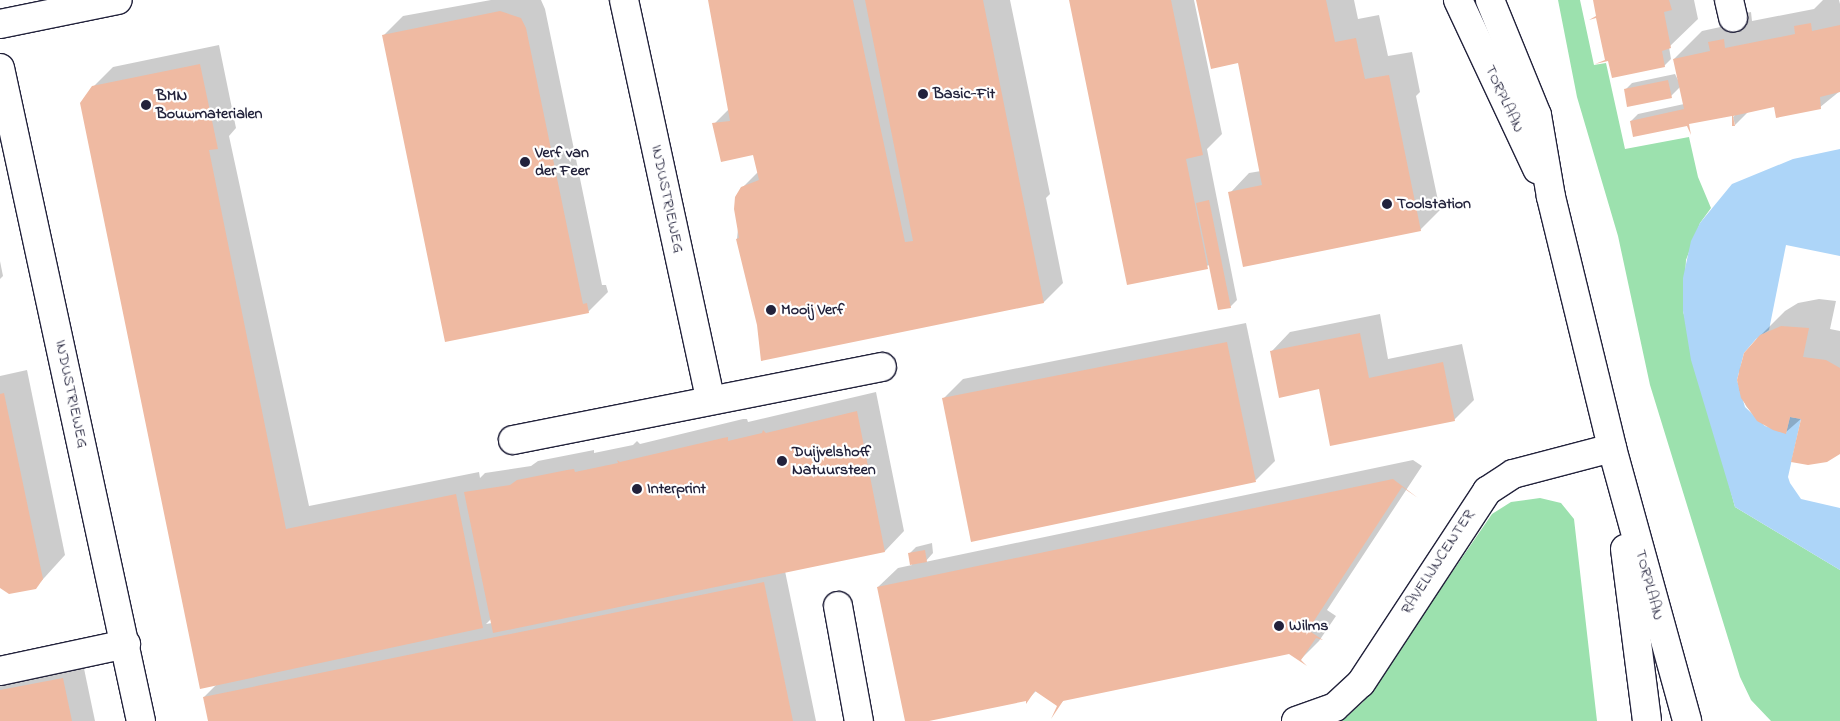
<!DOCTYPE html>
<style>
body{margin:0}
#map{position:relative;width:1840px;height:721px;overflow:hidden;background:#fff;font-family:"Indie Flower",sans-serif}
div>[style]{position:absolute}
.green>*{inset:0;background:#9ce1ae}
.water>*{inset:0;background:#add5f8}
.shadow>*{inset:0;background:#0003}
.building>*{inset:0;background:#efbaa2}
.roads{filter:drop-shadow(1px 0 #22223b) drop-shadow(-1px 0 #22223b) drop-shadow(0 1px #22223b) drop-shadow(0 -1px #22223b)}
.minor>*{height:28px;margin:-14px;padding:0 14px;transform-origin:14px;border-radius:14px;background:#fff}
.dots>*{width:14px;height:14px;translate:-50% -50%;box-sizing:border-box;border:2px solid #fff;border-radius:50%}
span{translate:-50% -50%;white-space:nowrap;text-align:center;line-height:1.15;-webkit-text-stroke:4.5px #fff;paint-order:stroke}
.poi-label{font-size:16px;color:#22223b;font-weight:700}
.left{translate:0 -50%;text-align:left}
.street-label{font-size:16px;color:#22223b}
</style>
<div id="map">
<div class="green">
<i style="clip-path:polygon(1558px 0,1580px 0,1594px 65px,1606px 63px,1625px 149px,1689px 137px,1698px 177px,1711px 208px,1700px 223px,1686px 260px,1683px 311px,1735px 507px,1840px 570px,1840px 721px,1771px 721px,1751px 700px,1740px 677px,1650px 385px,1618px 236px,1577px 97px)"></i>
<i style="clip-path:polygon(1540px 498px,1561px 503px,1574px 519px,1597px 721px,1342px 721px,1363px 702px,1492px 514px,1511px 502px)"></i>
</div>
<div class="water">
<i style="clip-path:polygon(1840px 149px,1840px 256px,1786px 245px,1769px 330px,1756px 339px,1744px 353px,1737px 380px,1745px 407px,1765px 426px,1786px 433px,1790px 417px,1801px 419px,1788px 477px,1790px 483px,1801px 499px,1840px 508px,1840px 570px,1735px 507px,1691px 360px,1683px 311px,1683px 278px,1691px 241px,1700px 223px,1732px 184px,1793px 159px)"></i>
</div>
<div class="shadow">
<i style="clip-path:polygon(491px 0,541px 0,545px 9px,602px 285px,606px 285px,608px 292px,588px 312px,383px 36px,403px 16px)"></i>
<i style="clip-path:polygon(709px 0,1010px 0,1050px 194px,1046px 198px,1063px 283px,1044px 302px,758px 324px,737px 239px,742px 188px,758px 172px,754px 154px,714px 124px,729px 109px)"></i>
<i style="clip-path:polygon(1071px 0,1194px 0,1222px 134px,1207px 149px,1237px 300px,1230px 307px,1210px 265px,1128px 284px)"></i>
<i style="clip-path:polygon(1197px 0,1354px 0,1358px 19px,1379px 15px,1388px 56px,1412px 52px,1420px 92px,1416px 96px,1440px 210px,1420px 230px,1230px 193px,1249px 173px,1261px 171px,1239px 62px)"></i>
<i style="clip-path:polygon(1594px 0,1694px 0,1698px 19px,1669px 47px,1671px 59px,1664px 66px)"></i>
<i style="clip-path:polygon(1823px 0,1839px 0,1840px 4px,1840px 91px,1819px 108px,1775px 106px,1749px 111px,1735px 125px,1733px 117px,1737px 113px,1631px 121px,1638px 114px,1684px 104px,1680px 87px,1671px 96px,1625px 90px,1632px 83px,1675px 74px,1679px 82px,1674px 59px,1702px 31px,1725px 26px,1737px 15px,1751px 12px,1752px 21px,1814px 9px)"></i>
<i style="clip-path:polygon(evenodd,219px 45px,236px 128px,229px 136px,309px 506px,479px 472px,480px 478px,485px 473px,531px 466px,538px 461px,594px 450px,594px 453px,633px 445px,637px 441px,640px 444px,743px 419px,747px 419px,748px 422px,876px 392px,904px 531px,885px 551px,785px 571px,816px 721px,209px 721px,204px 697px,217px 684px,93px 87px,113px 67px,219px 45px,491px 619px,492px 623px,486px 624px,491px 619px)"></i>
<i style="clip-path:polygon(0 261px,3px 276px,0 279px)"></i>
<i style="clip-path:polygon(1819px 299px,1836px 301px,1830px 329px,1840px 331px,1840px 452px,1802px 418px,1786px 432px,1758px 420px,1746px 406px,1739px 389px,1739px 371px,1745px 354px,1757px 339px,1785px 311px,1798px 303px)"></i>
<i style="clip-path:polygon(1380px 314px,1388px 359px,1462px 344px,1474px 400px,1454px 420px,1320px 388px,1271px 352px,1290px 332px)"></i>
<i style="clip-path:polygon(1246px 323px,1275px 461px,1256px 480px,943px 399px,963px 379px)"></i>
<i style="clip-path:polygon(27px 370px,65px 555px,35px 588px,0 583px,0 376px)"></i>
<i style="clip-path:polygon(1413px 460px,1422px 466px,1327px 610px,1336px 616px,1319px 641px,1300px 660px,1289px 653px,1065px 699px,1059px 705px,1037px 690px,1028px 699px,923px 721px,906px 721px,878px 587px,898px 568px,912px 565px,909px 554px,916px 547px,932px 543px,933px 553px,925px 562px)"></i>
<i style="clip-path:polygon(82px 659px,95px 721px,0 721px,0 676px)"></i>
</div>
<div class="building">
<i style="clip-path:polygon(708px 0,853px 0,905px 242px,913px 241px,865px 0,983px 0,1044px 303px,761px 361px,757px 325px,736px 239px,739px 238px,734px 209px,735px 197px,741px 187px,759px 180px,753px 155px,721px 162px,712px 123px,730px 121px)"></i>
<i style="clip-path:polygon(1069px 0,1171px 0,1203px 155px,1186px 159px,1208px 269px,1127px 285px)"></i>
<i style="clip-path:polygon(1196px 0,1326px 0,1335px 42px,1356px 38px,1365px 79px,1389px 75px,1421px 231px,1243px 267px,1228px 192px,1262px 185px,1238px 63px,1211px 69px)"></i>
<i style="clip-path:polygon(1593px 0,1669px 0,1672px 10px,1664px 12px,1671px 48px,1662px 51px,1665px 67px,1612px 78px,1608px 61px,1595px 64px,1605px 60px,1596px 18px,1589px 20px,1596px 16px)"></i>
<i style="clip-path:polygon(500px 11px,521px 18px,526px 28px,583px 304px,587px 303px,589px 313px,445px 342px,382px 35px)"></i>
<i style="clip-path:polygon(1811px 23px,1812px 31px,1840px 25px,1840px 92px,1820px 97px,1821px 109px,1776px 118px,1774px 107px,1733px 116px,1735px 126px,1732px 126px,1732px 116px,1689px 124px,1691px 135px,1687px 126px,1633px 137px,1630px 121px,1684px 109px,1673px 59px,1710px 51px,1708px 42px,1724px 39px,1725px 48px,1795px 34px,1794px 26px)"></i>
<i style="clip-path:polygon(200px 64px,218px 149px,209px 150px,286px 529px,456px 494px,483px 628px,200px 689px,80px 103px,92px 86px)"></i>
<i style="clip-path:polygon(1668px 80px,1672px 98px,1627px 107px,1624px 89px)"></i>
<i style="clip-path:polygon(1209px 200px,1231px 308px,1218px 310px,1196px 203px)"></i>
<i style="clip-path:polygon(1781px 326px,1809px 328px,1803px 357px,1826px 360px,1840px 368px,1840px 454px,1827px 462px,1808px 465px,1791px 462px,1801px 419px,1790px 417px,1786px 434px,1773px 430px,1757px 421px,1741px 398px,1737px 380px,1744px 353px,1760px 335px)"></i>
<i style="clip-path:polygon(1360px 333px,1369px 378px,1443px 362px,1455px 421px,1330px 446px,1319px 389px,1279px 398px,1270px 351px)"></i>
<i style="clip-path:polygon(1227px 342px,1256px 482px,971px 542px,942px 398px)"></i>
<i style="clip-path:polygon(4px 393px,43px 579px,36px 589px,9px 594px,0 588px,0 394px)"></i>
<i style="clip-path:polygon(857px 411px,885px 552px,493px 633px,464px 492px,510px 485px,517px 480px,567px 470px,574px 469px,575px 472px,618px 463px,617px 460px,620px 462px,723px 438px,728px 437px,728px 441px,762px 433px,763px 430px,766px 433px)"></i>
<i style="clip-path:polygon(1393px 479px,1418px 498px,1402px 487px,1308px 630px,1323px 640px,1316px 638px,1301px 660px,1307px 666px,1289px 654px,1063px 701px,1051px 719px,1057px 706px,1035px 691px,1026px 704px,1026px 701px,929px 721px,905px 721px,877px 587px)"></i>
<i style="clip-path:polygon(925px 550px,927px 562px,910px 565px,908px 553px)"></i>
<i style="clip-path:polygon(764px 582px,793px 721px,208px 721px,203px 697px)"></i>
<i style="clip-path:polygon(63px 678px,72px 721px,0 721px,0 690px)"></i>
</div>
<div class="roads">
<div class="minor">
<i style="left:624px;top:0;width:408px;rotate:77.8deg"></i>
<i style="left:1458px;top:0;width:187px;rotate:64.9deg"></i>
<i style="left:1490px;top:0;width:124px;rotate:67.8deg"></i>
<i style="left:1537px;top:115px;width:83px;rotate:80.3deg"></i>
<i style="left:1551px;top:197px;width:258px;rotate:76.3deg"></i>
<i style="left:1612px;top:448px;width:283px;rotate:74.6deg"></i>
<i style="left:1729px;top:0;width:18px;rotate:77deg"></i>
<i style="left:0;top:24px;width:120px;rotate:-11.5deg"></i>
<i style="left:0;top:68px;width:668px;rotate:77.82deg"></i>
<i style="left:513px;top:440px;width:376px;rotate:-11.2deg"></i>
<i style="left:1625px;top:549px;width:173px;rotate:82.7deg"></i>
<i style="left:838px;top:606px;width:117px;rotate:79.7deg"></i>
<i style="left:0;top:671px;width:129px;rotate:-12.1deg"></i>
<i style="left:1296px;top:721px;width:41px;rotate:-19.7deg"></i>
<i style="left:1335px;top:707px;width:35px;rotate:-43deg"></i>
<i style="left:1361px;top:683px;width:230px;rotate:-56.7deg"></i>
<i style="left:1487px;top:491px;width:31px;rotate:-33deg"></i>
<i style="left:1513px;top:474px;width:102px;rotate:-14.7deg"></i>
</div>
</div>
<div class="dots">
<i style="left:923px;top:94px;background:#22223b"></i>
<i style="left:146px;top:105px;background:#22223b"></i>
<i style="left:525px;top:162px;background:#22223b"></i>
<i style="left:1387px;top:204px;background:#22223b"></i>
<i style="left:771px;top:310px;background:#22223b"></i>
<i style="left:782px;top:461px;background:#22223b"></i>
<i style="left:637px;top:489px;background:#22223b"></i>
<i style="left:1279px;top:626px;background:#22223b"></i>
</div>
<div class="poi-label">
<span class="left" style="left:933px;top:94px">Basic-Fit</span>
<span class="left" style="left:156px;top:105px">BMN<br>Bouwmaterialen</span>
<span class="left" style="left:535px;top:162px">Verf van<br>der Feer</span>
<span class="left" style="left:1397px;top:204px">Toolstation</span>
<span class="left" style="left:781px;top:310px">Mooij Verf</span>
<span class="left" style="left:792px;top:461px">Duijvelshoff<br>Natuursteen</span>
<span class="left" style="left:647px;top:489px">Interprint</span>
<span class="left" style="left:1289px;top:626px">Wilms</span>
</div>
<div class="street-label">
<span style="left:1504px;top:99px;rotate:65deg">TORPLAAN</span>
<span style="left:667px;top:199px;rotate:78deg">INDUSTRIEWEG</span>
<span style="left:71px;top:394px;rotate:78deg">INDUSTRIEWEG</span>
<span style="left:1438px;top:562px;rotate:-57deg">RAVELIJNCENTER</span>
<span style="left:1649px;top:585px;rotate:75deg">TORPLAAN</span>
</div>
</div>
